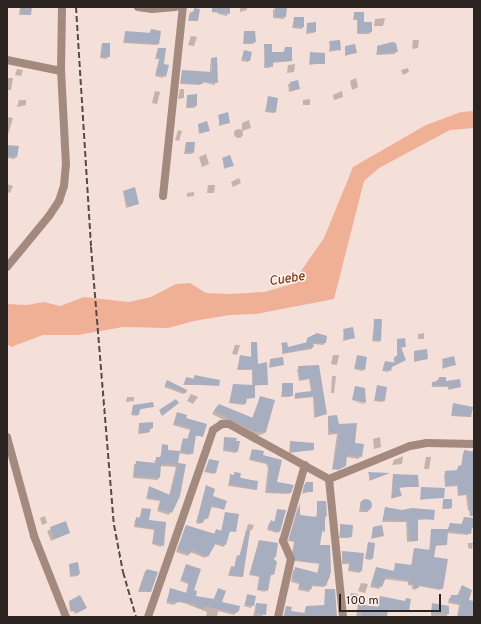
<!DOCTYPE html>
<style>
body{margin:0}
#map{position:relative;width:481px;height:624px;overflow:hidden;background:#f4e0d8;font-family:Overpass,sans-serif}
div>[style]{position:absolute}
.water>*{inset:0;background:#efb096}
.shadow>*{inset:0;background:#0003}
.round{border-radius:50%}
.building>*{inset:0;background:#a7aebf}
.minor>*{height:8px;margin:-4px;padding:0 4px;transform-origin:4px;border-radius:4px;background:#a4897e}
.rail>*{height:2px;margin-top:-1px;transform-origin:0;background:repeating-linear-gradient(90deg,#554b47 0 6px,transparent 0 9px)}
span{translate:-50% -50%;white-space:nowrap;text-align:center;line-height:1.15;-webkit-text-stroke:3.5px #feeee7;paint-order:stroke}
.water-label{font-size:13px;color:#6e2500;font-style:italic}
.frame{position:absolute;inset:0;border:8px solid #2b2421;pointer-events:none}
.scale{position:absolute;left:339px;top:594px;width:102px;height:18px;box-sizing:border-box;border:2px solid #2b2421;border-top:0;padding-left:5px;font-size:12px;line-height:14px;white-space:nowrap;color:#2b2421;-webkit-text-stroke:3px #feeee7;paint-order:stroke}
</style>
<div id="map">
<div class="water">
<i style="clip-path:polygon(474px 111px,474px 128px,450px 130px,379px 168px,364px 181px,334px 299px,256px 314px,230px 315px,194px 321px,168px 328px,123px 327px,78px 335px,43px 335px,11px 347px,7px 344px,7px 304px,27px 305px,44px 302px,60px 306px,84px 297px,129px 302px,151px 297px,176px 284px,190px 283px,206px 293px,231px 294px,264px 292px,292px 284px,324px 238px,353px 167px,426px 125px,461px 112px)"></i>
</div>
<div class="shadow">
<i style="clip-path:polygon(20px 7px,31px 8px,30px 15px,19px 15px)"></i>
<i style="clip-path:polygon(218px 7px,235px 7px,229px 8px,227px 16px,218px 14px)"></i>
<i style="clip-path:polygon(240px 7px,247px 7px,247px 10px,240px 12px)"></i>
<i style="clip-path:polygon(277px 7px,286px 7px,284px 19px,273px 18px,273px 10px)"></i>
<i style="clip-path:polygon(195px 9px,197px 21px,188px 21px,189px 15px)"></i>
<i style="clip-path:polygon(354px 13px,371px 32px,369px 34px,357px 34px,357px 20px,353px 20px)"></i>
<i style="clip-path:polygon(294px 18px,303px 27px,302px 29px,292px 28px)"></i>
<i style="clip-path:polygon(385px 18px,383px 26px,374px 26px,375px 19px)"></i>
<i style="clip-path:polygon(307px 24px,315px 31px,314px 33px,306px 34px)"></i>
<i style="clip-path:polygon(151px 30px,158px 44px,156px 45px,123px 43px,126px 32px,149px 33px)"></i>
<i style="clip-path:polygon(244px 32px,255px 42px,253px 44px,243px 44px)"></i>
<i style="clip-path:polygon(191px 36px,197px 37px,194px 46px,188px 45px)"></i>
<i style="clip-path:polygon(413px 40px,419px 40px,418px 48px,412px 49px)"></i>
<i style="clip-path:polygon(330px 42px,340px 49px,329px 52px)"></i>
<i style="clip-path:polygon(102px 44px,109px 44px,107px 59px,100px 58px)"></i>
<i style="clip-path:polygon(395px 44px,395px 54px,376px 55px,378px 46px)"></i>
<i style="clip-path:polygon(265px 45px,271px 53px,283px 53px,285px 48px,291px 61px,272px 63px,270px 68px,264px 68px)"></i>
<i style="clip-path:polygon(345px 47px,356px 52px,345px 56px)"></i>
<i style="clip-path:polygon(158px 49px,163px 65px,163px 78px,155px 76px,159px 59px,155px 59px)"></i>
<i style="clip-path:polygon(244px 51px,249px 60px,248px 62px,241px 61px)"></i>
<i style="clip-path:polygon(310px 53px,324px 63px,309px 65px)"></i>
<i style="clip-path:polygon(216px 58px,215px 85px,202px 82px,200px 85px,180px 84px,182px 71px,210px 73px,210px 60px,213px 77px,211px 59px)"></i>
<i style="clip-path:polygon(295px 64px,294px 72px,287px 73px,288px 65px)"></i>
<i style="clip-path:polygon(408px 68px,409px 72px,403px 75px,401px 70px)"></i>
<i style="clip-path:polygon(17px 69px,23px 70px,21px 76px,15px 75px)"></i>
<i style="clip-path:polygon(7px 78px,13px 78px,11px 90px,7px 90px)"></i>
<i style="clip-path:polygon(356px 78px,358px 87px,352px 90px,350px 81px)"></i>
<i style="clip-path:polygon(298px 82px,299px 89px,289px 92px,288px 84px)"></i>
<i style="clip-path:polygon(180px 89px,184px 89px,184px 98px,178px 99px)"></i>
<i style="clip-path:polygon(155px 91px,160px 92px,157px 104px,152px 103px)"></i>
<i style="clip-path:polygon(342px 91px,343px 97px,334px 100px,333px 95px)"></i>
<i style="clip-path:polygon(187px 96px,196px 106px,194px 108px,186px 108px)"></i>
<i style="clip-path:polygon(268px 97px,276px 112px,274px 113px,265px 112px)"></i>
<i style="clip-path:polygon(310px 99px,310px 105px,303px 105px,303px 100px)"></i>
<i style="clip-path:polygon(19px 100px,26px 100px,26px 105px,17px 107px)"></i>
<i style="clip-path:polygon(219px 115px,229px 123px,219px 126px)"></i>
<i style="clip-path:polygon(7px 117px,13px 118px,7px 138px)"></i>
<i style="clip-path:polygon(249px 120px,251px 128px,242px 131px,242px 123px)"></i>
<i style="clip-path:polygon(198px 125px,209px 131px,199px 134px)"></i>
<i class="round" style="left:233.5px;top:128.5px;width:9px;height:9px"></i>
<i style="clip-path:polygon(178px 130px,182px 131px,179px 141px,175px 140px)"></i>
<i style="clip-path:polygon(186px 143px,193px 153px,191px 154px,184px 154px)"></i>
<i style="clip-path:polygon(7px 146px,18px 147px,15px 159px,7px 158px)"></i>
<i style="clip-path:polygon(206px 154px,209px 164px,202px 167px,199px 157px)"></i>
<i style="clip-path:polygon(223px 159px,233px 165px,224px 169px)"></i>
<i style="clip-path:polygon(239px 178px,241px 183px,233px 187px,231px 182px)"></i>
<i style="clip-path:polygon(7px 184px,13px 186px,10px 193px,7px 192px)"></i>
<i style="clip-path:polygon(208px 185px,215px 185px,214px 193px,207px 193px)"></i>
<i style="clip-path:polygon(123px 191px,138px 204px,126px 208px)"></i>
<i style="clip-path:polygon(194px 192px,194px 196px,187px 197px,187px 193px)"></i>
<i style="clip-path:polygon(375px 320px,380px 340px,379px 342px,372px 341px)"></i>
<i style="clip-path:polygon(344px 330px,354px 338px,343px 341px)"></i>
<i style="clip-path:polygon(424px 333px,424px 339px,418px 339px,418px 334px)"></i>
<i style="clip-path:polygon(324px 335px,326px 336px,324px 345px,313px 344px,312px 349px,282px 354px,282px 344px,287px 348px,306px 343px,307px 339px)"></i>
<i style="clip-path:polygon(397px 340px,405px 347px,400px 348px,405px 360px,390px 367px,388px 372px,382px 371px,385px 362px,395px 364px,393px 359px,397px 357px)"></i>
<i style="clip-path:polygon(251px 343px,257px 365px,267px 384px,254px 386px,254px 398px,246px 399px,244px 405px,229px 403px,233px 385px,252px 386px,252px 370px,237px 370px,240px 356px,251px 357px)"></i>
<i style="clip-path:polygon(235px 345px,240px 345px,237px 355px,232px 354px)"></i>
<i style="clip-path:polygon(414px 352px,427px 359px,414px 362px)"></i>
<i style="clip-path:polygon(333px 355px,339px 355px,337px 365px,331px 364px)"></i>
<i style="clip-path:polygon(357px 356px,364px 369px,362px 371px,354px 369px)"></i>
<i style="clip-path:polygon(443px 359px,455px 365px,442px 369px)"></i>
<i style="clip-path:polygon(270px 360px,283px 365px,269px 368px)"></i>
<i style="clip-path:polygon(318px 366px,326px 414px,314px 418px,313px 397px,295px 399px,294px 395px,311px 392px,309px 379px,299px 381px,297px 369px)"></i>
<i style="clip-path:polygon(332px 376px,336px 376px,334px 393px,331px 393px)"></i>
<i style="clip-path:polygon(187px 378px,219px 381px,218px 385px,183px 385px)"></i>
<i style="clip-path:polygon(439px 378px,445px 382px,460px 387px,448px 390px,448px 387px,431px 387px)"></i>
<i style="clip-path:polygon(167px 382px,186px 391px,185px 393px,183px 394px,164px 387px)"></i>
<i style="clip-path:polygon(283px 384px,292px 395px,290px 397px,281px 397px)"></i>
<i style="clip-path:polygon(377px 386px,384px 401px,382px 402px,374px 401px)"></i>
<i style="clip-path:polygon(191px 394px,198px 397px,193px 404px,187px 401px)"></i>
<i style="clip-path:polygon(134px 397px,134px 401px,126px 402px,127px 397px)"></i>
<i style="clip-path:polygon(260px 398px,266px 432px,263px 434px,256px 436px,212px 414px,217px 406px,252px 418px)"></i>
<i style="clip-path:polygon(351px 401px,364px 403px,363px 404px)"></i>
<i style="clip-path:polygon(453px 404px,472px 408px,470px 417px,451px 416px)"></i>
<i style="clip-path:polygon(133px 406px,153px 406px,139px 410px,137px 416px,131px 415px)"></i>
<i style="clip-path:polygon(177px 413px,202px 436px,195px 436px,190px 455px,178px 453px,177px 463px,185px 465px,169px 515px,157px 511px,160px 501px,146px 499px,149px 488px,169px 496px,176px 467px,160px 466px,158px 480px,133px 478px,134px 464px,154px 464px,155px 460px,160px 458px,163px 445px,167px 451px,180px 452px,182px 441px,187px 440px,190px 430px,173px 425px)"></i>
<i style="clip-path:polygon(329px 417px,353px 444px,362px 445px,359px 459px,346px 457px,345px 466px,332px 470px,337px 434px,328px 435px)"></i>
<i style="clip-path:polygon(139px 424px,152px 428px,147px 433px,138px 434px)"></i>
<i style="clip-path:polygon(380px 437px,381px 447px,374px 449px,373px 439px)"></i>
<i style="clip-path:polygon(224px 438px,236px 439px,236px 453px,223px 451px)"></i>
<i style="clip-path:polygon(290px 442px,313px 450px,289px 453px)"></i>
<i style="clip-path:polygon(252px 450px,262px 456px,281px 461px,276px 483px,290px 492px,289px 494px,265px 493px,268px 468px,266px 464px,249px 460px)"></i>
<i style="clip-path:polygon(474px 451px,474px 509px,468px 511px,466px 495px,458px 496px,457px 486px,445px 487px,444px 474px,457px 471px,457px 468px,461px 467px,463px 453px)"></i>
<i style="clip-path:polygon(403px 456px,402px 464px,392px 465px,394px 460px)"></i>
<i style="clip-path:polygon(426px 457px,431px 457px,429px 469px,424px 469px)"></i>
<i style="clip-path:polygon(210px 460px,215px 473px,214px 474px,204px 472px)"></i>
<i style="clip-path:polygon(369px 473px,387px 474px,369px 481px)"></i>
<i style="clip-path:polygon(231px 475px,257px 482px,256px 490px,228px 486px)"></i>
<i style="clip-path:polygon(393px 475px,418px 486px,399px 488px,401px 495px,391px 499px)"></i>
<i style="clip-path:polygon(306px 483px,312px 491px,302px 494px,304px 485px)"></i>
<i style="clip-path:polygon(206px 486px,223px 509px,210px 507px,207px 518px,200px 524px,196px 523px)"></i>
<i style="clip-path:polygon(421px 488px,443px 497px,420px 500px)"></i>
<i style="clip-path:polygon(443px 500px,451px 507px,450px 509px,442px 509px)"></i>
<i style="clip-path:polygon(361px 501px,370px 501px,368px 512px,359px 512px)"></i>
<i style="clip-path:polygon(318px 502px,326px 516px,319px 546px,329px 546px,330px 577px,324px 587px,311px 586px,309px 592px,298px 590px,299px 584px,291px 582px,293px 570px,317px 574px,319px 564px,295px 561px,292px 553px,294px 542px,288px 541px,298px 506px,299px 516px,316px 518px)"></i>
<i style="clip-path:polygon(385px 508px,433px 519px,417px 520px,417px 541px,407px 542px,406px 522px,382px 522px)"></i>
<i style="clip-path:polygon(142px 509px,148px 520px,165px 523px,161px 547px,152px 544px,154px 530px,134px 527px,135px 520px,139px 519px)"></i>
<i style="clip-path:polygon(277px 510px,279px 532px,277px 533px,267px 530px,269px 523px,274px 523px)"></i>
<i style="clip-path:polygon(225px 513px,235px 531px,228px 532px,224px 547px,214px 544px,205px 558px,190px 552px,188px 556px,176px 552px,186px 526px,214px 534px,216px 530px,221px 531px)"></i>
<i style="clip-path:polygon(45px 516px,47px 523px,42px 525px,40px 518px)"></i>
<i style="clip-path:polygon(464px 518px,474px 519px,468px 535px,447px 533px,447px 545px,435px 546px,433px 558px,442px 588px,440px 590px,418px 586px,416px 590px,412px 589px,412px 586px,408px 585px,408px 582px,384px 579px,379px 589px,370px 587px,377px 568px,393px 572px,396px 564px,411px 566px,414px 549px,429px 551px,431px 530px,447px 530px,451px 524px,461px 525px)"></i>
<i style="clip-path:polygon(65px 522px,69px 533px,51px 541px,47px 531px)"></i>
<i style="clip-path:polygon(248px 524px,254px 525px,252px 530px,249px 531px,242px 577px,228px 576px,230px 569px,234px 568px,236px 558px,239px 557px)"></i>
<i style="clip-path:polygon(341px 525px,351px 537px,349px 538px,339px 538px)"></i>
<i style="clip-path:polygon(373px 528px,383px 536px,371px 539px)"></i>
<i style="clip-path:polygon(259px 541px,275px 557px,273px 559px,273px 574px,270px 576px,265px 592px,257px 590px,259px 577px,249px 575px)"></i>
<i style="clip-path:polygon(368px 543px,372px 559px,370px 560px,365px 559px)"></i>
<i style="clip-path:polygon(468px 543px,473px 543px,472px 549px,468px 548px)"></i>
<i style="clip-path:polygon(342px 552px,361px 571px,360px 573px,348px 571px,349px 564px,342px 564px)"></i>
<i style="clip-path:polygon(69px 565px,79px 574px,78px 576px,70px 577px)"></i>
<i style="clip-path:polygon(187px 565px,195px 597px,213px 600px,219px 589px,220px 603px,236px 612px,234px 615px,218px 611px,217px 617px,206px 617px,207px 612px,179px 601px,174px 605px,166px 603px,171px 589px,186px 594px,188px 584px,180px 581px)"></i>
<i style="clip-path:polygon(147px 570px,150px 592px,138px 592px,145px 571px)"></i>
<i style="clip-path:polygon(361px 583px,368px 584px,365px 593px,358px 591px)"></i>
<i style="clip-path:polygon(462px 586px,468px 600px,474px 602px,474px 617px,457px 617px,459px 605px,448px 603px,449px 598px,457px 596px)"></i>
<i style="clip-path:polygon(325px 590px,337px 617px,283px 617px,286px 607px,290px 612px,304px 614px,306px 607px,324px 606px)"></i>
<i style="clip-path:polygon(351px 593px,358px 594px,355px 603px,348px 602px)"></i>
<i style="clip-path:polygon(248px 595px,255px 597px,251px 608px,244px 606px)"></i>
<i style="clip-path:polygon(380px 597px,404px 602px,406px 599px,408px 610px,386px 610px,386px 617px,356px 617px,358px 605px,377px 608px)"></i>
<i style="clip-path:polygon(69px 602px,84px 609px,75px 614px,73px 611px,70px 612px)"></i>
<i style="clip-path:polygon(256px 604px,266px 605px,262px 617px,253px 617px)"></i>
<i style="clip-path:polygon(433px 604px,448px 606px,447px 617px,431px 617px)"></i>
</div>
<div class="building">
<i style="clip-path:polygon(21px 7px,32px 7px,31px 15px,20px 14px)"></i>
<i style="clip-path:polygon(212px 7px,230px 7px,230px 14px,212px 12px)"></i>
<i style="clip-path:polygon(275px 7px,287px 7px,286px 17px,275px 17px)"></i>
<i style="clip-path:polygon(194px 8px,200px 9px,198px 21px,189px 20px,190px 12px,194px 13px)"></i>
<i style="clip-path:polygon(354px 12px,364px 12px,364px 22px,372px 22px,372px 32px,358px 33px,358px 19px,354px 19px)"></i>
<i style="clip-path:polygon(294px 17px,304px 17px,304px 27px,294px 27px)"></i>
<i style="clip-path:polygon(316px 22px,316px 32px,307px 32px,307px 23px)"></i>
<i style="clip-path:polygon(151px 29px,161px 31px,159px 44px,124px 42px,125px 31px,150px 33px)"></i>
<i style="clip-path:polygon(244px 31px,255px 31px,256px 42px,244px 43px)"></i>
<i style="clip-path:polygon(340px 40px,341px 50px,331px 51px,329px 41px)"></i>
<i style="clip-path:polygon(392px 42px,396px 43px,398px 52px,377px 54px,377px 46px)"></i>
<i style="clip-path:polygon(102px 43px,110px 43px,110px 57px,101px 57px)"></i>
<i style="clip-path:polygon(264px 44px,272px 44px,272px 52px,285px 52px,285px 47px,292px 47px,292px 61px,273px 62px,273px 67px,265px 66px)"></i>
<i style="clip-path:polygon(355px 44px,357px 53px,346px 55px,345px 46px)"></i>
<i style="clip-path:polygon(158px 48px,166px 48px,164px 64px,169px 65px,166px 77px,156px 74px,160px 58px,156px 57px)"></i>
<i style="clip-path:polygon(244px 50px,252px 52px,250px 61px,242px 59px)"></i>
<i style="clip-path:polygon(310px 52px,325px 53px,325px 64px,310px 64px)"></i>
<i style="clip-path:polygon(217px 57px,218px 83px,203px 81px,203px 84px,181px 83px,182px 70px,212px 72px,211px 58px)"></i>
<i style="clip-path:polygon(298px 80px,300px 89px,291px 91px,290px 82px)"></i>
<i style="clip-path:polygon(197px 94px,197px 106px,187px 107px,187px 95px)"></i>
<i style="clip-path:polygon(268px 96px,278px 98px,276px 112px,266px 111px)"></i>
<i style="clip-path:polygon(228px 112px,230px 123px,220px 125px,218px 115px)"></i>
<i style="clip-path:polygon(207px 121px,210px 131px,200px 133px,198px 124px)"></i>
<i style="clip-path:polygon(186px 142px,195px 142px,194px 153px,185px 152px)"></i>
<i style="clip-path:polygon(7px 145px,19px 146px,17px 157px,7px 156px)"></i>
<i style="clip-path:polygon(230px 155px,234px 166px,225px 168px,222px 158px)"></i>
<i style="clip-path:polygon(135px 187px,139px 204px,128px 207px,123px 191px)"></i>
<i style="clip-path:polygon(374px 319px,382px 319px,381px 341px,373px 339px)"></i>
<i style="clip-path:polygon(353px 327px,355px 338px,345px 340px,343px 329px)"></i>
<i style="clip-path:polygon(317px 333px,327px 336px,326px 343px,313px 343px,314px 347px,284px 353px,281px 343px,287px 342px,288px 347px,308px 342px,307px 338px)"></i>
<i style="clip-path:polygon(405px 338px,406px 347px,401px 347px,406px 360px,392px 367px,391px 371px,383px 369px,385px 361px,397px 363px,394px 357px,398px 355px,397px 339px)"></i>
<i style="clip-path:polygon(251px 342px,257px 342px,258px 364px,267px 362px,268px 385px,255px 385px,255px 398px,247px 398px,246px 404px,230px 402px,233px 384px,253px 385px,253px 369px,238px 369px,240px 355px,252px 357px)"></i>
<i style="clip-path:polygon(427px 349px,428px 359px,415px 361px,414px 351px)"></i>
<i style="clip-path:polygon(357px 355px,367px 357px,365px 370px,355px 368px)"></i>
<i style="clip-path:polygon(454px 356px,456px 365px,444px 367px,442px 359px)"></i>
<i style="clip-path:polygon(283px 357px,284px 365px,270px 367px,270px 359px)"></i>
<i style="clip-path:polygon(319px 365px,327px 414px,316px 417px,314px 396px,296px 398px,295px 393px,312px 391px,310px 378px,300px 380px,298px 366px)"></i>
<i style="clip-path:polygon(194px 375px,220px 380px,219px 386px,184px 384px,186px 377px,194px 379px)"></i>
<i style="clip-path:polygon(439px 377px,446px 377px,446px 381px,460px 379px,461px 387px,450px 389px,449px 386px,432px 385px,432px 382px,439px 381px)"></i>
<i style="clip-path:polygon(167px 380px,187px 390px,186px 393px,165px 385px)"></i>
<i style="clip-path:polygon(282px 383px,293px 383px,293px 396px,282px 396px)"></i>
<i style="clip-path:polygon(377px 385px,387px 387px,385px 401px,375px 400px)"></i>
<i style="clip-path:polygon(355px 386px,365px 388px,366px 403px,352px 400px)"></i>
<i style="clip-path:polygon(260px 396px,275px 400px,266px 432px,255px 432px,214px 411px,219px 404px,253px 418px)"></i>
<i style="clip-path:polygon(176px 399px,179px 403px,162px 416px,159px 410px)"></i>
<i style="clip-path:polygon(153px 402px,154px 407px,140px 409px,139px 415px,132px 414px,133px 405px)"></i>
<i style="clip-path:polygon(453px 403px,473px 407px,471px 417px,452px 415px)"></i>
<i style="clip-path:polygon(177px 412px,187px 415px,186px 418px,207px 424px,203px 437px,196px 435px,193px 454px,181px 452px,183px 438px,188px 439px,191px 428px,174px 424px)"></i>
<i style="clip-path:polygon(337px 415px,339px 424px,357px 423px,355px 443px,364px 444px,362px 457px,347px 455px,346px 466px,338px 470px,333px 469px,339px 433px,329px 433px,328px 425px,328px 416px)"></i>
<i style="clip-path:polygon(153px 422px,153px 428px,149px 429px,150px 432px,140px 433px,139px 423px)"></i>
<i style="clip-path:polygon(224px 437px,237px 438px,236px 441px,240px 441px,238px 452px,224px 449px)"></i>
<i style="clip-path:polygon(290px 441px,314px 443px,314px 450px,291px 452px)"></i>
<i style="clip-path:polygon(162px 444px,168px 445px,168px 450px,180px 451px,178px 463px,186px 464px,180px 496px,172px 513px,158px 509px,161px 500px,147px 497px,149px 486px,170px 495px,178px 465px,161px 464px,160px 478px,134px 476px,136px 461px,156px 463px,156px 457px,161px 457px)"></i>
<i style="clip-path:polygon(252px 449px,264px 451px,263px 455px,282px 460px,277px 482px,294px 485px,291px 493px,267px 492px,269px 466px,268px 463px,250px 459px)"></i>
<i style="clip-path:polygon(464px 450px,474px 452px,474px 516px,470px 516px,468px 494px,459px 495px,458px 485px,446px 486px,445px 471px,458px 470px,458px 466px,462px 465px)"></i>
<i style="clip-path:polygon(209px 459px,219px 461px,216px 473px,205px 471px)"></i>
<i style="clip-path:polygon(234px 472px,241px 473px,240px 478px,258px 481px,257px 490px,229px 484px,230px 474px,234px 475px)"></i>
<i style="clip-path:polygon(368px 472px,390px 473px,371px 480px)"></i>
<i style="clip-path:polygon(393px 474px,418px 475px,419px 487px,399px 487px,402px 496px,392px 498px)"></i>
<i style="clip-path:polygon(306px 482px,313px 482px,313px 492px,303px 492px)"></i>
<i style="clip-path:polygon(206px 485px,215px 489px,213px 496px,227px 501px,224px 510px,212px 505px,208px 519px,204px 518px,203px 523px,197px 521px)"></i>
<i style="clip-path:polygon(421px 487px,445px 488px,444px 498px,421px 499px)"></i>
<i style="clip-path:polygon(443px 499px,452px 499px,452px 508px,443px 508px)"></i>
<i class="round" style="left:360px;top:499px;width:12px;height:12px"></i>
<i style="clip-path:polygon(317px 501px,326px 501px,327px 516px,325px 516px,325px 532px,322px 531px,320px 545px,330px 545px,331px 572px,326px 586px,313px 584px,311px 590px,299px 588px,300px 582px,292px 580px,295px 567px,318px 573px,320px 563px,296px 560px,293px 551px,295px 541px,289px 539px,300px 503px,300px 515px,317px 517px)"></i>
<i style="clip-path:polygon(385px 507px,402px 510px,412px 508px,435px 510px,434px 520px,418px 518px,418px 541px,409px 541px,408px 521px,383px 520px)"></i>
<i style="clip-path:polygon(142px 508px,151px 509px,149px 520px,166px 522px,164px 546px,153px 543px,155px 529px,135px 526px,136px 517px,140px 518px)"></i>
<i style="clip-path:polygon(277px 509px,286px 510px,280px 532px,268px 528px,271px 520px,275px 522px)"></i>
<i style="clip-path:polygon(225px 512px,239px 514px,236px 532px,230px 531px,226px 545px,216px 543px,208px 557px,192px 550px,190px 554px,177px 550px,186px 525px,215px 534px,216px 529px,222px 531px)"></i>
<i style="clip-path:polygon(464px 517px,474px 518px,474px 528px,472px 528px,471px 534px,448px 531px,447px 545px,436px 545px,434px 557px,448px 559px,443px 589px,419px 585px,419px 588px,414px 588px,414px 584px,409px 584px,409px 580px,386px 577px,382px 587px,371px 585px,376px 567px,394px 571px,395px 563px,412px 565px,414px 548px,431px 550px,431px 529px,448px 529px,450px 523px,462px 524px)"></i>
<i style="clip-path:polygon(66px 521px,70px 533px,54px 539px,50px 527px)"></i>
<i style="clip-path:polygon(340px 524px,353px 525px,352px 537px,340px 537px)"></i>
<i style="clip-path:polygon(382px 525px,384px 536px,372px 538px,373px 527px)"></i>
<i style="clip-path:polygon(246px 530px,250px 531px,243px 577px,230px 575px,231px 566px,235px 567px,237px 555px,240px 556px)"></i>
<i style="clip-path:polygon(259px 540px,278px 543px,276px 557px,273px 558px,277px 562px,274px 575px,271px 574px,268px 591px,258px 589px,260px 576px,250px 574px)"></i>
<i style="clip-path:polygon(368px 542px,375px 543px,373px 559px,366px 558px)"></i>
<i style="clip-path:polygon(342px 551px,364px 553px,362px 571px,349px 570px,350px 562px,343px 562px)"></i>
<i style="clip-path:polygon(78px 562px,80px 574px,71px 576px,69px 564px)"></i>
<i style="clip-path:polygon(186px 564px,201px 569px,194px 590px,197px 591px,196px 596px,214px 599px,218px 588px,226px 591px,222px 602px,240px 606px,239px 611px,236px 613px,204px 606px,203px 609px,196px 607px,197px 604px,167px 601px,170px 588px,187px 593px,189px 582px,181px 579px)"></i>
<i style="clip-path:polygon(147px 569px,158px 572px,151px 592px,139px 590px)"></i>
<i style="clip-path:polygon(462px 585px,472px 590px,469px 600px,474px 601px,472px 617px,458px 617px,461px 604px,450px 601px,451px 595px,458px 595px)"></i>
<i style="clip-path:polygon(325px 589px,335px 589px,337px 617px,284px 617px,286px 606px,292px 607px,291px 611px,305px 613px,306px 606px,325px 605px)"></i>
<i style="clip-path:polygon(247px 594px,256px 596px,254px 606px,245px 604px)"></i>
<i style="clip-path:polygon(80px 595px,87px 608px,77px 613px,75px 610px,72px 611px,69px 601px)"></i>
<i style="clip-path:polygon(380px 596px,405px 601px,406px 598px,411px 599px,409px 611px,388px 609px,387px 616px,378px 615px,378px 617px,361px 617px,362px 613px,357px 613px,358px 604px,378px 607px)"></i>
<i style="clip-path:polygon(256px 603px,267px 604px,266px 615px,255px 613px)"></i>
<i style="clip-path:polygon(432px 603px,449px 606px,449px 614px,431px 614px)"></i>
</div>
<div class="minor">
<i style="left:138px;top:7px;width:14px;rotate:8deg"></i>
<i style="left:152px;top:9px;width:24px;rotate:-5deg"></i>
<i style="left:7px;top:60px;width:55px;rotate:11.5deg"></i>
<i style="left:163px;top:196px;width:190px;rotate:-84deg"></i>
<i style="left:7px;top:267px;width:66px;rotate:-50.5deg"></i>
<i style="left:49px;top:216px;width:18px;rotate:-56deg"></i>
<i style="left:59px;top:201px;width:16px;rotate:-72deg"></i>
<i style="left:64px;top:186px;width:21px;rotate:-85deg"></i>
<i style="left:66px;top:165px;width:94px;rotate:-93deg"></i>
<i style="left:61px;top:71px;width:64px;rotate:-89.1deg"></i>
<i style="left:7px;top:437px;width:103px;rotate:74.7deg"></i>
<i style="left:34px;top:536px;width:87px;rotate:68.4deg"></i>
<i style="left:329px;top:479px;width:87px;rotate:-22.2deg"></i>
<i style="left:410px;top:446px;width:17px;rotate:-10deg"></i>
<i style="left:427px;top:443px;width:47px;rotate:1.2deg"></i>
<i style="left:148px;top:617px;width:198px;rotate:-70.8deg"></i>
<i style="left:213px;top:430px;width:11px;rotate:-34deg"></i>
<i style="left:222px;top:424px;width:7px"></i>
<i style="left:229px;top:424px;width:114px;rotate:28.8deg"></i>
<i style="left:329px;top:479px;width:139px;rotate:84.2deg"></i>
<i style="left:278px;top:617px;width:59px;rotate:-77.4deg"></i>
<i style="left:291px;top:559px;width:20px;rotate:-114deg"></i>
<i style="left:283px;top:541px;width:79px;rotate:-73.9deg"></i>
</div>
<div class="rail">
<i style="left:76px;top:7px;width:240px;rotate:86.4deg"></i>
<i style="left:91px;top:247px;width:279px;rotate:85.3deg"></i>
<i style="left:114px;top:525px;width:48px;rotate:79.2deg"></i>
<i style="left:123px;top:572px;width:47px;rotate:73.9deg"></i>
</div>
<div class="water-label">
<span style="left:287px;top:280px;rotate:-9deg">Cuebe</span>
</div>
<div class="frame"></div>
<div class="scale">100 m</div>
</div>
